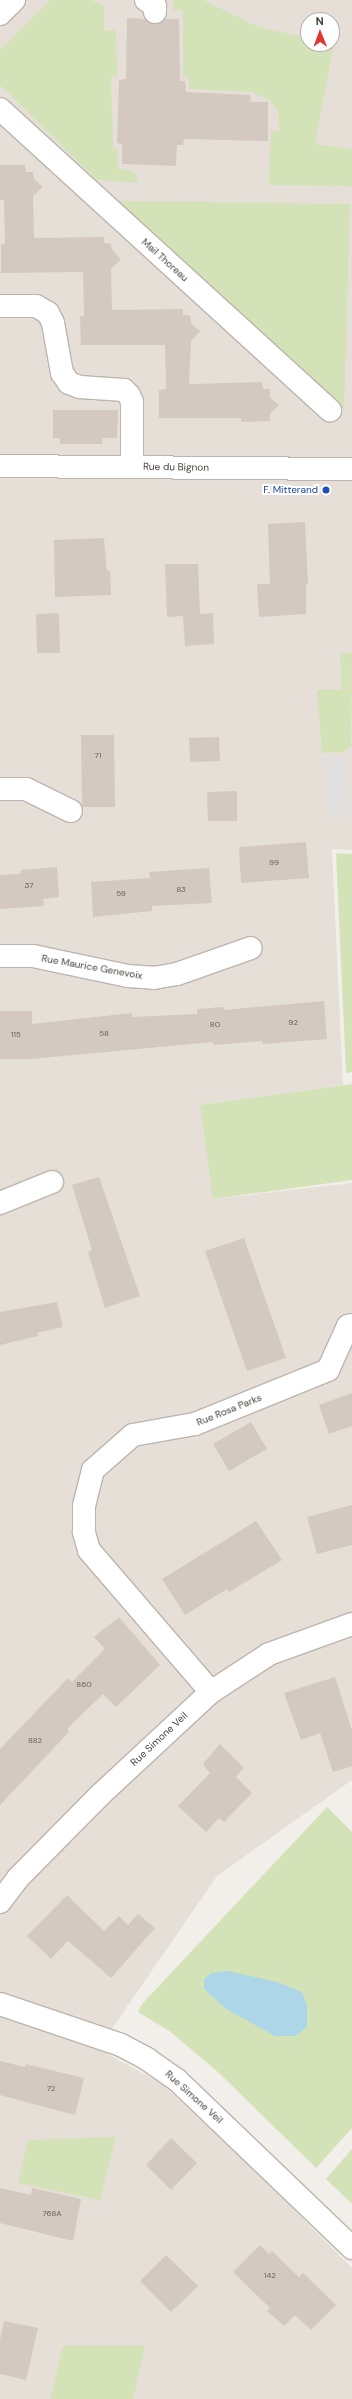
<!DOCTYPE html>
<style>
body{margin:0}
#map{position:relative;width:352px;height:2399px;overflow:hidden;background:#f2eee9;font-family:"DM Sans",sans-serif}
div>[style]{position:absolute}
.residential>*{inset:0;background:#e6dfd8}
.green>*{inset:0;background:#d4e2b7}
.parking>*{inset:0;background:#e1dfdd}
.water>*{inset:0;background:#add7e8}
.building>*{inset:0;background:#d3c9c0}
.roads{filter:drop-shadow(1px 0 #bdb5ad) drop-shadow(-1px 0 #bdb5ad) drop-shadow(0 1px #bdb5ad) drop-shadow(0 -1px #bdb5ad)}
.minor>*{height:22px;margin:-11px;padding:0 11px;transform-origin:11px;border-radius:11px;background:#fff}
.dots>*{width:11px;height:11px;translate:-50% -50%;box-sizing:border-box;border:2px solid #fff;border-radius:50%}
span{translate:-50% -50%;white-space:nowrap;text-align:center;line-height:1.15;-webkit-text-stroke:4px #fff;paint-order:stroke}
.number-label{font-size:8px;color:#68615a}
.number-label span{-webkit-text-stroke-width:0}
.street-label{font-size:10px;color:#453e38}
.transit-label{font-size:10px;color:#164399}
.right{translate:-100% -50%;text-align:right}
.north{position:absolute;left:300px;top:12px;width:40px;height:40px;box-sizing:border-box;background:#fff;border:1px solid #b5b2af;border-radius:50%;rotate:359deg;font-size:11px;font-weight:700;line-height:16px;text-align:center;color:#453e38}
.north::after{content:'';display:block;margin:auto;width:14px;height:18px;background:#e03733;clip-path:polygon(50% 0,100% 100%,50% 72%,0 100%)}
</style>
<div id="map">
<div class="residential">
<i style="clip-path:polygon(evenodd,0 0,352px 0,352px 850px,332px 849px,343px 1085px,200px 1105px,214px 1199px,352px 1183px,352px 1780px,217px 1876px,98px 2049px,161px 2083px,249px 2165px,352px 2268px,352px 2399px,0 2399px,0 0,308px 20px,332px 20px,332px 44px,308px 44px,308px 20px)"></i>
</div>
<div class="green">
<i style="clip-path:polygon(50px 0,91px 0,104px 5px,104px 31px,116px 30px,117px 77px,111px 77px,113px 148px,118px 149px,118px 168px,134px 172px,138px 183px,97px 180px,0 85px,0 50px)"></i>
<i style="clip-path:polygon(173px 0,203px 0,258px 27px,308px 38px,308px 44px,334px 44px,315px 144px,352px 149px,352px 186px,269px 185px,271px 131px,279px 131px,278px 110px,268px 99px,251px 92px,189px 89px,189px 78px,183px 76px,183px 10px,173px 11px)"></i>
<i style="clip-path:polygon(115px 201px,350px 204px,344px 410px)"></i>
<i style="clip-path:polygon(340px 653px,352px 653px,351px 746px,343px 752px,322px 753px,317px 690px,342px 690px)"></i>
<i style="clip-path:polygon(336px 853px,352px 854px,352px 1072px,346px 1073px)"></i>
<i style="clip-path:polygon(352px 1084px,352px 1180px,213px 1199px,200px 1105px)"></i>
<i style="clip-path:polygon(327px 1807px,352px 1832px,352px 2128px,316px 2168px,219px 2073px,171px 2032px,138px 2012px,142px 2004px)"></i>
<i style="clip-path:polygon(116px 2137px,100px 2200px,18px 2183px,28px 2140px)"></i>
<i style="clip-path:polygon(352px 2149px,352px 2204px,326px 2179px)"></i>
<i style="clip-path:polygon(63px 2346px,145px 2346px,133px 2399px,50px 2399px)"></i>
</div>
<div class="parking">
<i style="clip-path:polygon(344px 755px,350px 814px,329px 817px,323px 758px)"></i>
</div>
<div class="water">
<i style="clip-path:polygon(228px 1971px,277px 1982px,302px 1992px,307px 2005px,307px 2027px,296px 2036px,275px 2036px,226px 2009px,204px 1989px,204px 1979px,211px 1973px)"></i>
</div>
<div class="building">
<i style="clip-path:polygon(127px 18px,144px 19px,155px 24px,165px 19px,179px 19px,180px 81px,185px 81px,186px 92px,250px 95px,251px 102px,268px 102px,268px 141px,184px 139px,183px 145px,177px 145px,176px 166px,122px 164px,122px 144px,117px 143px,119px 80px,126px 79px)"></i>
<i style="clip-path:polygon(0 165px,25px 165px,26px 172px,33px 172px,34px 179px,43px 187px,33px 196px,34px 238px,104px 237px,104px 243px,111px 244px,112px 250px,121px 259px,111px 269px,112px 310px,183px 309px,183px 315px,190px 315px,191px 323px,200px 331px,191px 341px,189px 384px,262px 382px,263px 389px,270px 389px,270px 398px,279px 405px,270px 414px,270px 421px,241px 422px,241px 418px,159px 418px,159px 390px,166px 389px,165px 345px,81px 345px,80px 316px,84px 316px,83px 272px,1px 273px,1px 244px,5px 244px,4px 200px,0 200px)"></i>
<i style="clip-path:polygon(53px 410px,118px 410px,117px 438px,102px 438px,102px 444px,60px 444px,60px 438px,53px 438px)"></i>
<i style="clip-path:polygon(305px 522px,308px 584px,306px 585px,306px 614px,259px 617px,257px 584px,270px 584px,268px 524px)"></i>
<i style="clip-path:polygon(104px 538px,107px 571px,110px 571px,111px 595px,55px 597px,54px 540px)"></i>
<i style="clip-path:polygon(165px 564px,198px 564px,200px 614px,213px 613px,214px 644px,185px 646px,183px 616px,167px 617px)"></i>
<i style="clip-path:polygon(59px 613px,60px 653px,37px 653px,36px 614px)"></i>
<i style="clip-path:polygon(81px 735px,114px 735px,115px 807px,82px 807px)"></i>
<i style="clip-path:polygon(219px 737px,220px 761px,190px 762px,189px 738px)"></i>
<i style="clip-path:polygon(237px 791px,237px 821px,208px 821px,207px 792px)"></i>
<i style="clip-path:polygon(306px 842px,309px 878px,241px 883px,239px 847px)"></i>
<i style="clip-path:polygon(57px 867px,59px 897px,43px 899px,44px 906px,0 909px,0 875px,20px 874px,21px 870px)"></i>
<i style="clip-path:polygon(209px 868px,212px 903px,152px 906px,152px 911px,93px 917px,91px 882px,150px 878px,149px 872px)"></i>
<i style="clip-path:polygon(324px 1001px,327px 1039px,263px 1044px,262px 1041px,213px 1045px,213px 1042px,31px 1059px,0 1059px,0 1011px,32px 1011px,32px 1024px,132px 1013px,132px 1017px,197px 1014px,197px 1009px,223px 1007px,224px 1010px)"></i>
<i style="clip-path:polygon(99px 1177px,140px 1296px,105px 1308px,88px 1252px,92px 1250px,72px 1185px)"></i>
<i style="clip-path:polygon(244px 1238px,286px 1358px,247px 1371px,205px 1251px)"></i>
<i style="clip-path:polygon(57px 1302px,63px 1327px,37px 1333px,38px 1336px,0 1345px,0 1312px)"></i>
<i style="clip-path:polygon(352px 1393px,352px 1426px,329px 1434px,319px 1405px)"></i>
<i style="clip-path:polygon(251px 1422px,267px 1449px,229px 1471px,213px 1444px)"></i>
<i style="clip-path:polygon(352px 1505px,352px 1545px,317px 1554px,307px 1517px)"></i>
<i style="clip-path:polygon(256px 1521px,282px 1560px,229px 1592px,227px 1589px,185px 1615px,162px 1579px)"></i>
<i style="clip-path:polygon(119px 1617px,160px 1665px,116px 1707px,103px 1694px,67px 1729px,69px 1732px,0 1805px,0 1749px,68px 1678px,72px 1682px,105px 1649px,94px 1637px)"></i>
<i style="clip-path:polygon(335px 1677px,352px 1730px,352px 1766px,333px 1772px,320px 1733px,301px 1740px,284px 1693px)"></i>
<i style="clip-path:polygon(220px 1744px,244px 1768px,236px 1777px,252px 1793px,224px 1822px,219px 1818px,206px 1832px,178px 1806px,210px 1773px,203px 1764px)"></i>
<i style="clip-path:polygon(67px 1895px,104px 1931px,119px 1916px,128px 1925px,138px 1914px,155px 1928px,111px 1978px,68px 1941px,51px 1959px,27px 1936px)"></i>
<i style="clip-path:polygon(0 2061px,25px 2067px,26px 2064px,84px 2078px,75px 2115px,0 2095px)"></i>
<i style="clip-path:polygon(171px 2138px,197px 2163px,171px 2190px,146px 2165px)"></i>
<i style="clip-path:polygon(0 2188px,31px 2195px,32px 2188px,81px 2199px,73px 2241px,0 2223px)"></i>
<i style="clip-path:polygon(260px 2245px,269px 2254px,272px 2251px,299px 2277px,303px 2273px,336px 2305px,311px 2330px,295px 2315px,284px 2326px,267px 2311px,270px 2308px,233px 2272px)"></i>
<i style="clip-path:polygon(166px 2255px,198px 2286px,171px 2312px,140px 2281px)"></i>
<i style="clip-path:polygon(4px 2321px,38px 2328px,26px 2380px,0 2374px,0 2340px)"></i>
</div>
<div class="roads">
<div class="minor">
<i style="left:146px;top:0;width:11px;rotate:34deg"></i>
<i style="left:155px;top:6px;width:6px;rotate:90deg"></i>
<i style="left:0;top:14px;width:20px;rotate:-45deg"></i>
<i style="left:0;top:109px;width:447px;rotate:42.4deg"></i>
<i style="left:0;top:306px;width:36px"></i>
<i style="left:36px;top:306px;width:14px;rotate:30deg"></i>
<i style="left:48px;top:313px;width:11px;rotate:63deg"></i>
<i style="left:53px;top:323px;width:51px;rotate:79.8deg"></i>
<i style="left:62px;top:373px;width:12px;rotate:55deg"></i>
<i style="left:69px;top:383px;width:12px;rotate:20deg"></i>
<i style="left:80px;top:387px;width:44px;rotate:3.9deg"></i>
<i style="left:124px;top:390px;width:7px;rotate:45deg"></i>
<i style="left:129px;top:395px;width:8px;rotate:67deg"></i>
<i style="left:132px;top:402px;width:65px;rotate:90deg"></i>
<i style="left:0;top:466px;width:352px;rotate:0.5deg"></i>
<i style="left:0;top:789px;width:26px"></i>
<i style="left:26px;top:789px;width:50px;rotate:26.1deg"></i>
<i style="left:0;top:956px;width:33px"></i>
<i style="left:33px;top:956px;width:97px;rotate:11.9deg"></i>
<i style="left:128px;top:976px;width:26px;rotate:4deg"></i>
<i style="left:154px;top:978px;width:23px;rotate:-10deg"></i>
<i style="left:177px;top:974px;width:78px;rotate:-19.4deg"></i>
<i style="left:0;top:1203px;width:56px;rotate:-22deg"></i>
<i style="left:211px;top:1692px;width:187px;rotate:-130.7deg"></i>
<i style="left:89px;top:1550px;width:19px;rotate:-106deg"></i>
<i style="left:84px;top:1532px;width:26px;rotate:-90deg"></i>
<i style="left:84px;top:1506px;width:37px;rotate:-76deg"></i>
<i style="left:93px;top:1470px;width:53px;rotate:-41.2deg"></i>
<i style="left:133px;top:1435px;width:63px;rotate:-10.1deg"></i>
<i style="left:195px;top:1424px;width:144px;rotate:-22.1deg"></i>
<i style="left:328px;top:1370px;width:48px;rotate:-65.6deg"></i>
<i style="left:348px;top:1326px;width:4px;rotate:-14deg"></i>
<i style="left:0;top:1902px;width:30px;rotate:-53deg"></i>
<i style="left:18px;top:1878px;width:117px;rotate:-45.3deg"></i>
<i style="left:100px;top:1795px;width:151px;rotate:-42.9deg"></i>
<i style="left:211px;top:1692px;width:69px;rotate:-33.2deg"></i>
<i style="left:269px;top:1654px;width:88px;rotate:-19.9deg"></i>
<i style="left:0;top:2004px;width:128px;rotate:18.7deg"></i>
<i style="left:121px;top:2045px;width:30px;rotate:28deg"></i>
<i style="left:147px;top:2059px;width:37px;rotate:35deg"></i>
<i style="left:177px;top:2080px;width:243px;rotate:43.8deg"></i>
</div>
</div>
<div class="dots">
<i style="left:326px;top:490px;background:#1a4fb4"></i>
</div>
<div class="number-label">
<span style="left:98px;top:756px">71</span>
<span style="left:274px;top:863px">99</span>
<span style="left:29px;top:886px">37</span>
<span style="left:181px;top:890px">83</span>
<span style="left:121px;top:894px">59</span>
<span style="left:293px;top:1023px">92</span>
<span style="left:215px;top:1025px">80</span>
<span style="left:104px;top:1034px">58</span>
<span style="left:16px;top:1035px">115</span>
<span style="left:84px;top:1685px">860</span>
<span style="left:35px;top:1741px">882</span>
<span style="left:51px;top:2089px">72</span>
<span style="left:52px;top:2214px">768A</span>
<span style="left:270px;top:2276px">142</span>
</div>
<div class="street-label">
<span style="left:165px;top:260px;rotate:42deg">Mail Thoreau</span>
<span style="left:176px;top:467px;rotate:1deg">Rue du Bignon</span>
<span style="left:92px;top:967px;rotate:10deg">Rue Maurice Genevoix</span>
<span style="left:229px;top:1410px;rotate:-22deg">Rue Rosa Parks</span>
<span style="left:159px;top:1739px;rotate:-43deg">Rue Simone Veil</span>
<span style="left:194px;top:2097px;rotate:42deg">Rue Simone Veil</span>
</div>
<div class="transit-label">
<span class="right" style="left:318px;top:490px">F. Mitterand</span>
</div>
<div class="north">N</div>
</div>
